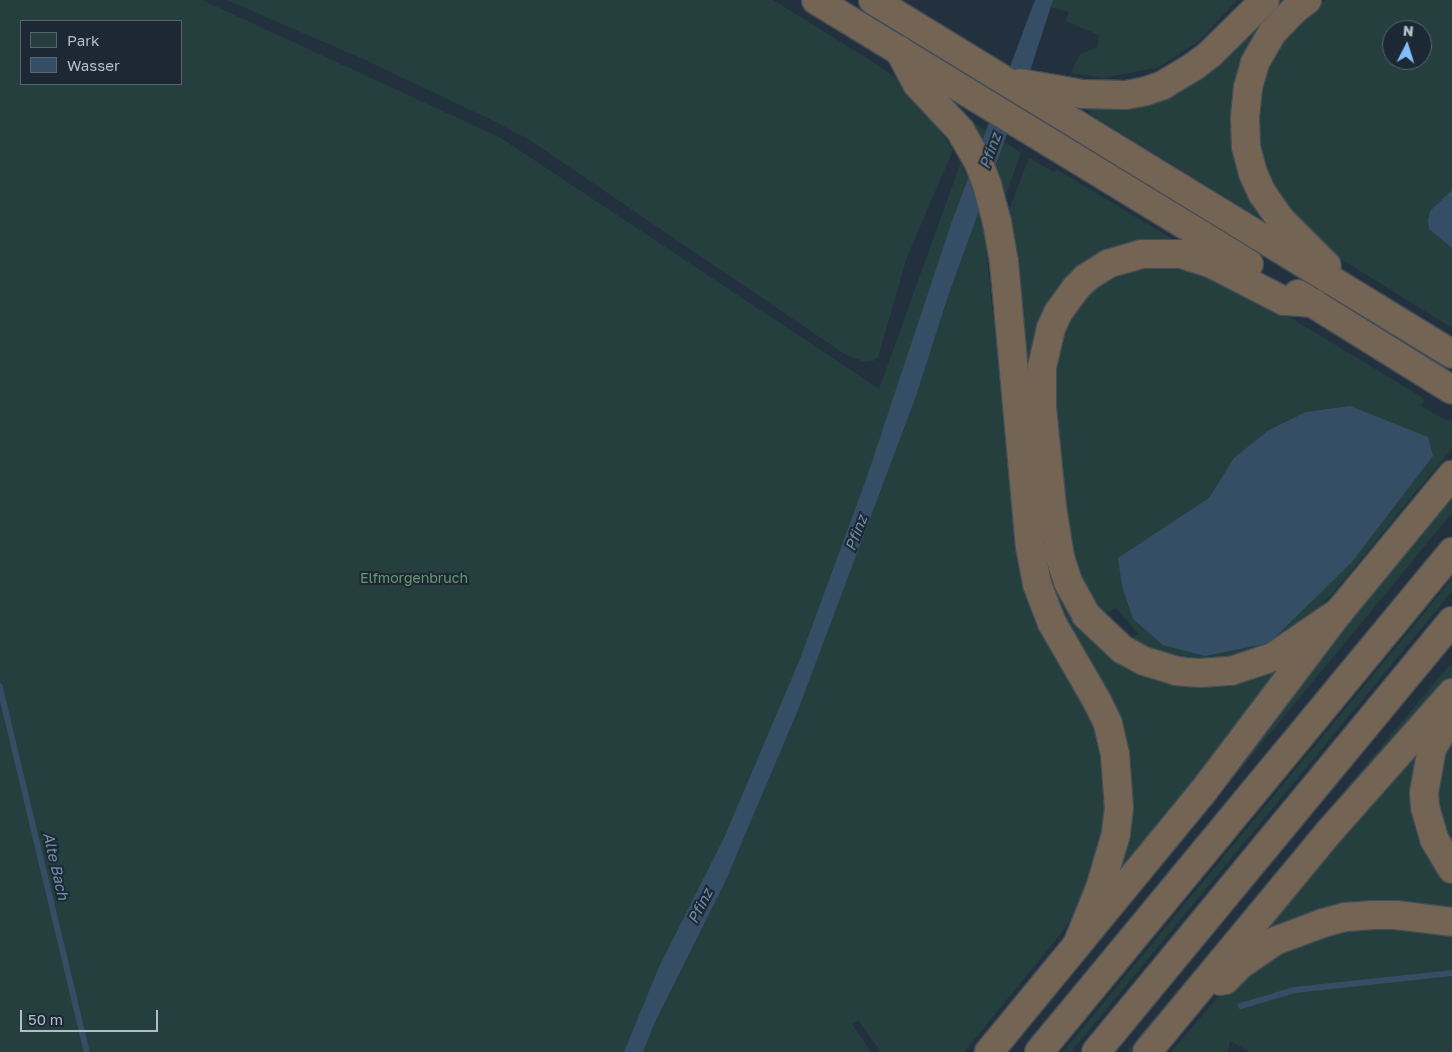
<!DOCTYPE html>
<style>
body{margin:0}
#map{position:relative;width:1452px;height:1052px;overflow:hidden;background:#23313e;font-family:"Golos Text",sans-serif}
div>[style]{position:absolute}
.green>*{inset:0;background:#253f3f}
.water>*{inset:0;background:#354e66}
.stream>*{height:5.5px;margin:-2.75px;padding:0 2.75px;transform-origin:2.75px;border-radius:2.75px;background:#354e66}
.roads{filter:drop-shadow(1px 0 #424d59) drop-shadow(-1px 0 #424d59) drop-shadow(0 1px #424d59) drop-shadow(0 -1px #424d59)}
.highway>*{height:28px;margin:-14px;padding:0 14px;transform-origin:14px;border-radius:14px;background:#746453}
span{translate:-50% -50%;white-space:nowrap;text-align:center;line-height:1.15;-webkit-text-stroke:4px #1c2833;paint-order:stroke}
.park-label{font-size:14px;color:#699b70}
.water-label{font-size:15px;color:#7191ae;font-style:italic}
.legend{position:absolute;left:20px;top:20px;width:162px;height:65px;box-sizing:border-box;background:#1c2833;border:1px solid #58646f;margin:0;padding:6px 9px;list-style:none;font-size:15px;color:#b3bdc9}
.legend li{display:flex;align-items:center;gap:10px;height:25px}
.legend b{width:25px;border:1px solid #58646f}
.north{position:absolute;left:1382px;top:20px;width:50px;height:50px;box-sizing:border-box;background:#1c2833;border:1px solid #58646f;border-radius:50%;rotate:5deg;font-size:14px;font-weight:700;line-height:20px;text-align:center;color:#b3bdc9}
.north::after{content:'';display:block;margin:auto;width:18px;height:22px;background:#85befc;clip-path:polygon(50% 0,100% 100%,50% 72%,0 100%)}
.scale{position:absolute;left:20px;top:1010px;width:138px;height:22px;box-sizing:border-box;border:2px solid #b3bdc9;border-top:0;padding-left:6px;font-size:15px;line-height:18px;white-space:nowrap;color:#b3bdc9;-webkit-text-stroke:4px #1c2833;paint-order:stroke}
</style>
<div id="map">
<div class="green">
<i style="clip-path:polygon(evenodd,0 0,202px 0,501px 138px,879px 389px,961px 162px,975px 196px,985px 235px,993px 318px,997px 319px,1014px 498px,1107px 748px,1105px 843px,1080px 903px,1063px 931px,964px 1052px,881px 1052px,858px 1020px,852px 1024px,871px 1052px,0 1052px,0 0,21px 21px,181px 21px,181px 84px,21px 84px,21px 21px)"></i>
<i style="clip-path:polygon(227px 0,773px 0,876px 64px,913px 91px,953px 150px,907px 257px,878px 357px,873px 361px,865px 362px,846px 355px,528px 139px,496px 122px,363px 59px)"></i>
<i style="clip-path:polygon(1053px 0,1237px 0,1199px 41px,1159px 67px,1103px 78px,1071px 73px,1080px 54px,1098px 47px,1099px 35px,1066px 21px,1069px 12px,1050px 7px)"></i>
<i style="clip-path:polygon(1278px 0,1290px 0,1242px 72px,1275px 227px,1090px 114px,1088px 110px,1089px 107px,1125px 102px)"></i>
<i style="clip-path:polygon(evenodd,1326px 0,1452px 0,1452px 328px,1336px 256px,1302px 229px,1261px 167px,1254px 109px,1274px 49px,1306px 13px,1326px 0,1392px 30px,1422px 30px,1422px 60px,1392px 60px,1392px 30px)"></i>
<i style="clip-path:polygon(969px 120px,1021px 153px,1005px 196px,999px 179px)"></i>
<i style="clip-path:polygon(1029px 158px,1054px 172px,1056px 169px,1179px 243px,1057px 294px,1050px 561px,1139px 669px,1288px 659px,1107px 894px,1127px 823px,1070px 634px,1042px 565px,1018px 274px,1008px 212px)"></i>
<i style="clip-path:polygon(1180px 263px,1281px 312px,1420px 396px,1424px 400px,1421px 406px,1447px 421px,1449px 419px,1452px 421px,1452px 448px,1334px 592px,1311px 615px,1286px 636px,1237px 659px,1186px 662px,1126px 641px,1139px 634px,1116px 608px,1105px 614px,1083px 593px,1059px 509px,1053px 348px,1080px 296px,1125px 267px)"></i>
<i style="clip-path:polygon(1452px 484px,1452px 513px,1007px 1052px,996px 1052px)"></i>
<i style="clip-path:polygon(1452px 579px,1452px 591px,1440px 606px,1071px 1052px,1063px 1052px)"></i>
<i style="clip-path:polygon(1452px 662px,1452px 682px,1138px 1052px,1126px 1052px)"></i>
<i style="clip-path:polygon(1452px 729px,1452px 852px,1435px 800px,1444px 743px)"></i>
<i style="clip-path:polygon(1421px 744px,1434px 863px,1452px 883px,1452px 913px,1263px 939px,1262px 928px)"></i>
<i style="clip-path:polygon(1360px 924px,1452px 931px,1452px 1052px,1250px 1052px,1230px 1041px,1228px 1052px,1171px 1052px,1218px 997px,1247px 972px,1276px 951px)"></i>
</div>
<div class="water">
<i style="clip-path:polygon(1035px 0,1053px 0,1032px 65px,948px 296px,916px 396px,798px 710px,725px 882px,654px 1024px,643px 1052px,624px 1052px,659px 967px,724px 838px,800px 659px,867px 477px,951px 224px)"></i>
<i style="clip-path:polygon(1452px 190px,1452px 248px,1429px 229px,1428px 220px,1430px 211px)"></i>
<i style="clip-path:polygon(1350px 406px,1428px 437px,1433px 456px,1351px 563px,1269px 643px,1205px 656px,1163px 645px,1133px 619px,1122px 586px,1118px 558px,1209px 498px,1234px 458px,1269px 430px,1306px 412px)"></i>
</div>
<div class="stream">
<i style="left:0;top:686px;width:376px;rotate:76.6deg"></i>
<i style="left:1241px;top:1006px;width:56px;rotate:-16.5deg"></i>
<i style="left:1295px;top:990px;width:158px;rotate:-6.2deg"></i>
</div>
<div class="roads">
<div class="highway">
<i style="left:816px;top:0;width:507px;rotate:31.37deg"></i>
<i style="left:873px;top:0;width:679px;rotate:31.44deg"></i>
<i style="left:1307px;top:0;width:15px;rotate:143deg"></i>
<i style="left:1295px;top:9px;width:33px;rotate:134deg"></i>
<i style="left:1272px;top:33px;width:34px;rotate:120deg"></i>
<i style="left:1255px;top:63px;width:26px;rotate:106deg"></i>
<i style="left:1248px;top:88px;width:30px;rotate:96deg"></i>
<i style="left:1245px;top:118px;width:29px;rotate:88deg"></i>
<i style="left:1246px;top:147px;width:27px;rotate:75deg"></i>
<i style="left:1253px;top:173px;width:22px;rotate:66deg"></i>
<i style="left:1262px;top:193px;width:32px;rotate:55deg"></i>
<i style="left:1280px;top:219px;width:66px;rotate:45deg"></i>
<i style="left:899px;top:50px;width:38px;rotate:62deg"></i>
<i style="left:917px;top:84px;width:63px;rotate:46.9deg"></i>
<i style="left:960px;top:130px;width:36px;rotate:60deg"></i>
<i style="left:978px;top:161px;width:26px;rotate:69deg"></i>
<i style="left:987px;top:185px;width:38px;rotate:75deg"></i>
<i style="left:997px;top:222px;width:41px;rotate:80.1deg"></i>
<i style="left:1004px;top:262px;width:286px;rotate:84.8deg"></i>
<i style="left:1030px;top:547px;width:38px;rotate:79deg"></i>
<i style="left:1037px;top:584px;width:42px;rotate:69deg"></i>
<i style="left:1052px;top:623px;width:90px;rotate:60deg"></i>
<i style="left:1097px;top:701px;width:25px;rotate:64deg"></i>
<i style="left:1108px;top:724px;width:31px;rotate:77deg"></i>
<i style="left:1115px;top:754px;width:54px;rotate:85.8deg"></i>
<i style="left:1119px;top:808px;width:26px;rotate:97deg"></i>
<i style="left:1116px;top:834px;width:56px;rotate:106.5deg"></i>
<i style="left:1100px;top:888px;width:61px;rotate:112deg"></i>
<i style="left:1020px;top:83px;width:63px;rotate:10.1deg"></i>
<i style="left:1082px;top:94px;width:44px;rotate:1.3deg"></i>
<i style="left:1126px;top:95px;width:20px;rotate:-11deg"></i>
<i style="left:1146px;top:91px;width:18px;rotate:-19deg"></i>
<i style="left:1163px;top:85px;width:35px;rotate:-31deg"></i>
<i style="left:1193px;top:67px;width:21px;rotate:-37deg"></i>
<i style="left:1210px;top:54px;width:77px;rotate:-44.5deg"></i>
<i style="left:1298px;top:294px;width:181px;rotate:31.9deg"></i>
<i style="left:1314px;top:303px;width:30px;rotate:-176deg"></i>
<i style="left:1284px;top:301px;width:83px;rotate:-152.8deg"></i>
<i style="left:1210px;top:263px;width:30px;rotate:-163deg"></i>
<i style="left:1181px;top:254px;width:39px;rotate:180deg"></i>
<i style="left:1142px;top:254px;width:35px;rotate:164deg"></i>
<i style="left:1108px;top:264px;width:26px;rotate:148deg"></i>
<i style="left:1086px;top:278px;width:14px;rotate:135deg"></i>
<i style="left:1076px;top:288px;width:31px;rotate:126deg"></i>
<i style="left:1058px;top:313px;width:17px;rotate:115deg"></i>
<i style="left:1051px;top:328px;width:40px;rotate:103deg"></i>
<i style="left:1042px;top:367px;width:41px;rotate:90deg"></i>
<i style="left:1042px;top:408px;width:100px;rotate:84.2deg"></i>
<i style="left:1052px;top:507px;width:51px;rotate:80.9deg"></i>
<i style="left:1060px;top:557px;width:26px;rotate:72deg"></i>
<i style="left:1068px;top:582px;width:38px;rotate:61deg"></i>
<i style="left:1086px;top:615px;width:50px;rotate:43.4deg"></i>
<i style="left:1122px;top:649px;width:25px;rotate:29deg"></i>
<i style="left:1144px;top:661px;width:34px;rotate:17deg"></i>
<i style="left:1176px;top:671px;width:24px;rotate:5deg"></i>
<i style="left:1200px;top:673px;width:31px;rotate:-4deg"></i>
<i style="left:1231px;top:671px;width:44px;rotate:-18.4deg"></i>
<i style="left:1273px;top:657px;width:80px;rotate:-34.3deg"></i>
<i style="left:1452px;top:715px;width:39px;rotate:121deg"></i>
<i style="left:1432px;top:748px;width:46px;rotate:100.1deg"></i>
<i style="left:1424px;top:793px;width:14px;rotate:86deg"></i>
<i style="left:1425px;top:807px;width:33px;rotate:74deg"></i>
<i style="left:1434px;top:839px;width:35px;rotate:59deg"></i>
<i style="left:1220px;top:981px;width:5px;rotate:-11deg"></i>
<i style="left:1225px;top:980px;width:21px;rotate:-45deg"></i>
<i style="left:1240px;top:965px;width:42px;rotate:-34.4deg"></i>
<i style="left:1275px;top:941px;width:51px;rotate:-20.6deg"></i>
<i style="left:1323px;top:923px;width:23px;rotate:-15deg"></i>
<i style="left:1345px;top:917px;width:26px;rotate:-4deg"></i>
<i style="left:1371px;top:915px;width:25px"></i>
<i style="left:1396px;top:915px;width:56px;rotate:7.1deg"></i>
<i style="left:989px;top:1052px;width:335px;rotate:-50.6deg"></i>
<i style="left:1202px;top:793px;width:227px;rotate:-52.9deg"></i>
<i style="left:1339px;top:612px;width:178px;rotate:-50.5deg"></i>
<i style="left:1039px;top:1052px;width:649px;rotate:-50.44deg"></i>
<i style="left:1096px;top:1052px;width:559px;rotate:-50.44deg"></i>
<i style="left:1147px;top:1052px;width:286px;rotate:-50.4deg"></i>
<i style="left:1329px;top:832px;width:186px;rotate:-48.5deg"></i>
</div>
</div>
<div class="park-label">
<span style="left:414px;top:578px">Elfmorgenbruch</span>
</div>
<div class="water-label">
<span style="left:990px;top:151px;rotate:-70deg">Pfinz</span>
<span style="left:856px;top:533px;rotate:-69deg">Pfinz</span>
<span style="left:56px;top:866px;rotate:77deg">Alte Bach</span>
<span style="left:700px;top:906px;rotate:-63deg">Pfinz</span>
</div>
<ul class="legend">
<li><b style="height:14px;background:#253f3f"></b>Park</li>
<li><b style="height:14px;background:#354e66"></b>Wasser</li>
</ul>
<div class="north">N</div>
<div class="scale">50 m</div>
</div>
